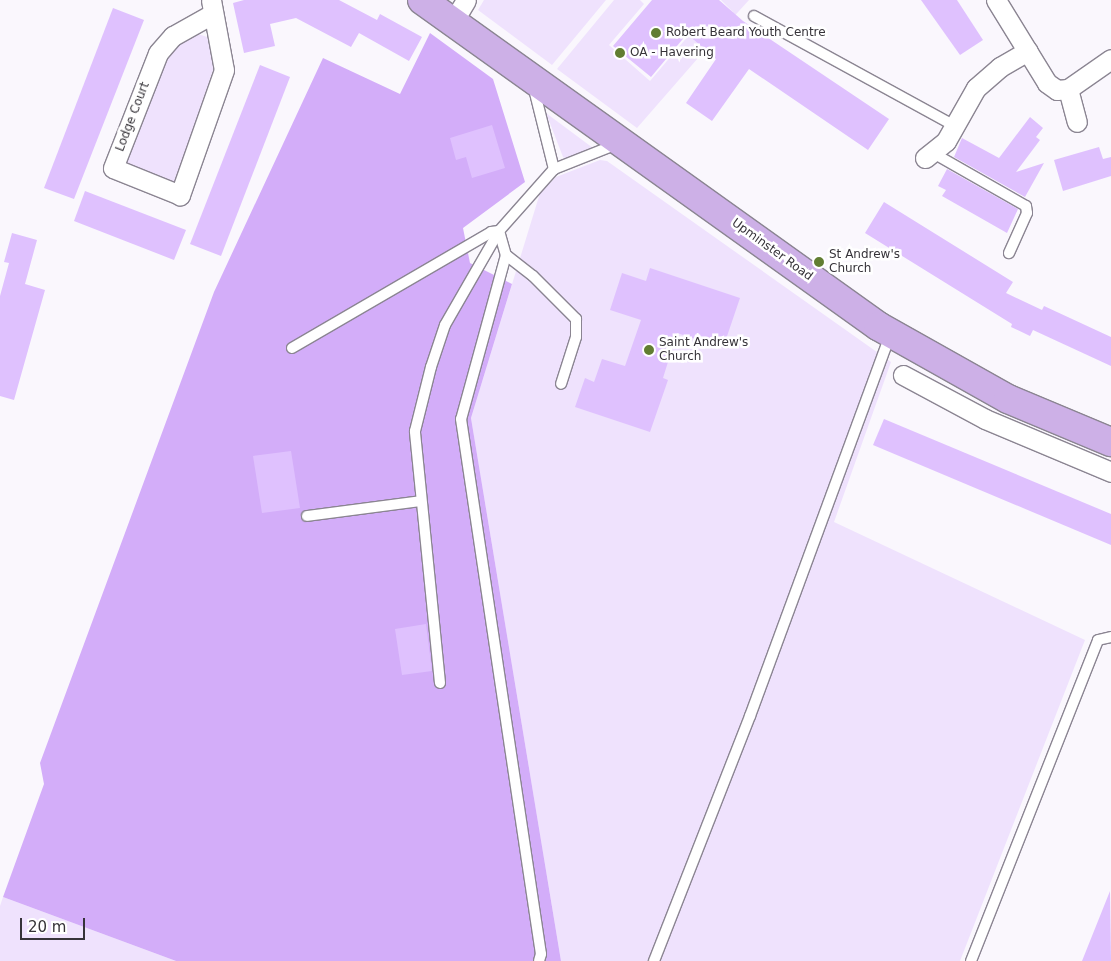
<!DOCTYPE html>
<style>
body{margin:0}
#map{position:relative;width:1111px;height:961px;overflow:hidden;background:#faf7fd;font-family:"DejaVu Sans",sans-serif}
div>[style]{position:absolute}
.green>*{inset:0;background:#efe2fd}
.forest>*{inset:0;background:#d3adf9}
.building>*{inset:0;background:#dfc1fe}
.roads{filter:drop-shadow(1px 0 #8b8592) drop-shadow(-1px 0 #8b8592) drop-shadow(0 1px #8b8592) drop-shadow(0 -1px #8b8592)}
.lane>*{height:10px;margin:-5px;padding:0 5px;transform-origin:5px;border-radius:5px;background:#fff}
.street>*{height:19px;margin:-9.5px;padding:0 9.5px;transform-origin:9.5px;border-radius:9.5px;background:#fff}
.primary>*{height:28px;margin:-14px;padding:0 14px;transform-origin:14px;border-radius:14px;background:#cdb0e7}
.dots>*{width:14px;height:14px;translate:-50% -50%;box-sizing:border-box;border:2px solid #fff;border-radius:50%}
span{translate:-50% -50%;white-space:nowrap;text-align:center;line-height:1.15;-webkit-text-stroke:5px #fff;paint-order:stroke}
.poi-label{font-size:12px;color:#363339}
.left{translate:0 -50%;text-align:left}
.street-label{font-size:12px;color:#363339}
.scale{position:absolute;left:20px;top:918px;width:65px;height:22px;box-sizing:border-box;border:2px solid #363339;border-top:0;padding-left:6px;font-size:15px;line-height:18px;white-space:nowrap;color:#363339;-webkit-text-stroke:4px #fff;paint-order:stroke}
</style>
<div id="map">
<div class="green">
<i style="clip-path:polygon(484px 0,606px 0,552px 65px,478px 10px)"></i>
<i style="clip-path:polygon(614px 0,640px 0,644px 4px,609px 45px,650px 81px,695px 28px,694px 40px,702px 47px,712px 42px,637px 128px,557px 69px)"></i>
<i style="clip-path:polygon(749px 0,729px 22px,726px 20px,733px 12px,721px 0)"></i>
<i style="clip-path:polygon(195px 33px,207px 37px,215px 64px,174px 185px,122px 165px,169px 49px)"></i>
<i style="clip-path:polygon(546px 113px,593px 148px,567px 159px,563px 157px)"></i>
<i style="clip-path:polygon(600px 160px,607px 161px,891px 362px,834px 522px,1085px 640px,960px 961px,561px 961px,471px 418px,540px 193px,556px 177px)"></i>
<i style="clip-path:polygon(3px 897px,176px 961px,0 961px,0 906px)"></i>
</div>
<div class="forest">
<i style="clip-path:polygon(430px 33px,493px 79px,525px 182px,463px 228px,470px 263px,512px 284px,471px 418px,561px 961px,176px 961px,3px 897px,44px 784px,40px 763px,214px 292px,323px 58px,400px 94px)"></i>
</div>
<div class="building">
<i style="clip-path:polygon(244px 0,339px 0,377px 20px,380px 14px,422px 37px,409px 61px,359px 33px,351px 47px,296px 18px,270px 24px,275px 46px,244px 53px,233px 3px)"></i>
<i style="clip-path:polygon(652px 0,719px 0,743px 21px,889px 119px,868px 150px,749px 69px,712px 121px,686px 103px,716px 59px,687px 34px,651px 77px,613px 46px)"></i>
<i style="clip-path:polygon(921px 0,957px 0,983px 40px,960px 55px)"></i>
<i style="clip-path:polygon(113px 8px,144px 20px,74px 199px,44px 188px)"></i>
<i style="clip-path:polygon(260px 65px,290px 77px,221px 256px,190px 244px)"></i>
<i style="clip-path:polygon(1030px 117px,1043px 128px,1036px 137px,1040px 140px,1016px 172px,1044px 163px,1025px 197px,954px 157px,962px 138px,999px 158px)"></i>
<i style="clip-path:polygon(492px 125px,505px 168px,472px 178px,466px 157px,456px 160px,450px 138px)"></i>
<i style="clip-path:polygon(1099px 147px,1103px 159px,1111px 157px,1111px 176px,1063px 191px,1054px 160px)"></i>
<i style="clip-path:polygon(947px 169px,1018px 209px,1007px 233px,942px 196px,946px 190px,938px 186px)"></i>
<i style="clip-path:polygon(85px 191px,186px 230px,174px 260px,74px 221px)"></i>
<i style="clip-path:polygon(884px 202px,1013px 282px,1006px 293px,1042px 310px,1044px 306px,1111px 337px,1111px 366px,1033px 330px,1030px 336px,1011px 327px,1012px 324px,865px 233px)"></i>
<i style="clip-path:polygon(12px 233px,37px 240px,25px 284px,45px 290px,14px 400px,0 396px,0 296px,9px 263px,4px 262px)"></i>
<i style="clip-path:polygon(650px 268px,740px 298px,723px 348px,677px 333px,663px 378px,668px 380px,650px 432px,575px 407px,585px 378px,594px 382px,602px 359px,625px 366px,641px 320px,610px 310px,622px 273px,646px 281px)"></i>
<i style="clip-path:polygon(884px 419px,1111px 514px,1111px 545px,873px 445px)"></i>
<i style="clip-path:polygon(291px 451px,300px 508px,262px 513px,253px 456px)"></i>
<i style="clip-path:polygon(426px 624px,432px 671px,402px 675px,395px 629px)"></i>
<i style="clip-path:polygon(1110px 891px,1111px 961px,1082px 961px)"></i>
</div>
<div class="roads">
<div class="lane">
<i style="left:754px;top:16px;width:229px;rotate:28.7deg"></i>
<i style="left:533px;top:85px;width:87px;rotate:76deg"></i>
<i style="left:933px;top:153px;width:107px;rotate:29.7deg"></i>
<i style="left:1026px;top:206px;width:7px;rotate:82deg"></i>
<i style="left:1027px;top:213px;width:44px;rotate:114.2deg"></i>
<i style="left:506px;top:255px;width:34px;rotate:38deg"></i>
<i style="left:533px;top:276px;width:61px;rotate:45deg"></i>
<i style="left:576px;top:319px;width:18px;rotate:90deg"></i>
<i style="left:576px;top:337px;width:49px;rotate:107.7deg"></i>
<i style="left:292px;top:348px;width:230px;rotate:-30.2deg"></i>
<i style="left:491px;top:232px;width:8px;rotate:-7deg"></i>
<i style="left:499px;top:231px;width:25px;rotate:74deg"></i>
<i style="left:506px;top:255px;width:170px;rotate:105.3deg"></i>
<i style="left:461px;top:419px;width:541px;rotate:81.5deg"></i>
<i style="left:541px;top:954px;width:7px;rotate:106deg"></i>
<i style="left:307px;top:516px;width:115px;rotate:-7.5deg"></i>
<i style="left:440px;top:683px;width:253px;rotate:-95.7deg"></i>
<i style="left:415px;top:431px;width:66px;rotate:-76deg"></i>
<i style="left:431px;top:367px;width:44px;rotate:-71.6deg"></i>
<i style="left:445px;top:325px;width:108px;rotate:-60.1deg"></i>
<i style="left:499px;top:231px;width:83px;rotate:-48.4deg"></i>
<i style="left:554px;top:169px;width:68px;rotate:-21.6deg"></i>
<i style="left:654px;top:961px;width:263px;rotate:-68.6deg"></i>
<i style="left:750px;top:716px;width:406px;rotate:-69.8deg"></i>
<i style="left:971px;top:961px;width:345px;rotate:-68.4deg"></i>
<i style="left:1098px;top:640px;width:13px;rotate:-13deg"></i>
</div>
<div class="street">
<i style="left:211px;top:0;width:71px;rotate:79.5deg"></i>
<i style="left:224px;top:70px;width:133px;rotate:109.4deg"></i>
<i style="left:180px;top:195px;width:72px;rotate:-158.1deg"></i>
<i style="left:113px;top:168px;width:123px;rotate:-68.6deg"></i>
<i style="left:158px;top:53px;width:23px;rotate:-49deg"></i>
<i style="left:173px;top:36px;width:45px;rotate:-29.4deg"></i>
<i style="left:996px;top:0;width:97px;rotate:58.4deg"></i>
<i style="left:1047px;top:83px;width:12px;rotate:35deg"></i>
<i style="left:1057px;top:90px;width:11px;rotate:-5deg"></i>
<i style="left:1068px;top:89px;width:34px;rotate:75deg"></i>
<i style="left:454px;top:20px;width:23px;rotate:-59deg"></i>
<i style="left:1068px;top:89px;width:52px;rotate:-34.9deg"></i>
<i style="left:925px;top:158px;width:27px;rotate:-39deg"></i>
<i style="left:946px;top:141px;width:61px;rotate:-60.5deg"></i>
<i style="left:976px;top:88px;width:32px;rotate:-41deg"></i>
<i style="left:1000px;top:67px;width:32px;rotate:-30deg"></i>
<i style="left:903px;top:375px;width:93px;rotate:28.2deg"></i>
<i style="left:985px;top:419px;width:137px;rotate:22.8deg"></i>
</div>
<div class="primary">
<i style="left:422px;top:0;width:561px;rotate:35.56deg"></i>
<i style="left:878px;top:326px;width:149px;rotate:29.3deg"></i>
<i style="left:1008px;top:399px;width:112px;rotate:22.7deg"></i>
</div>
</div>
<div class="dots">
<i style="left:656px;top:33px;background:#617d32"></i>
<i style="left:620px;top:53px;background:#617d32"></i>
<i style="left:819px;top:262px;background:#617d32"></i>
<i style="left:649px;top:350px;background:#617d32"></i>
</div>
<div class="poi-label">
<span class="left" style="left:666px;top:33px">Robert Beard Youth Centre</span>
<span class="left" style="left:630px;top:53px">OA - Havering</span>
<span class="left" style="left:829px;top:262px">St Andrew's<br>Church</span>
<span class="left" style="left:659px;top:350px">Saint Andrew's<br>Church</span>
</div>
<div class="street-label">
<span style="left:133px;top:117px;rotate:-69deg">Lodge Court</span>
<span style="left:772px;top:250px;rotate:36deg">Upminster Road</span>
</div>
<div class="scale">20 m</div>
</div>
